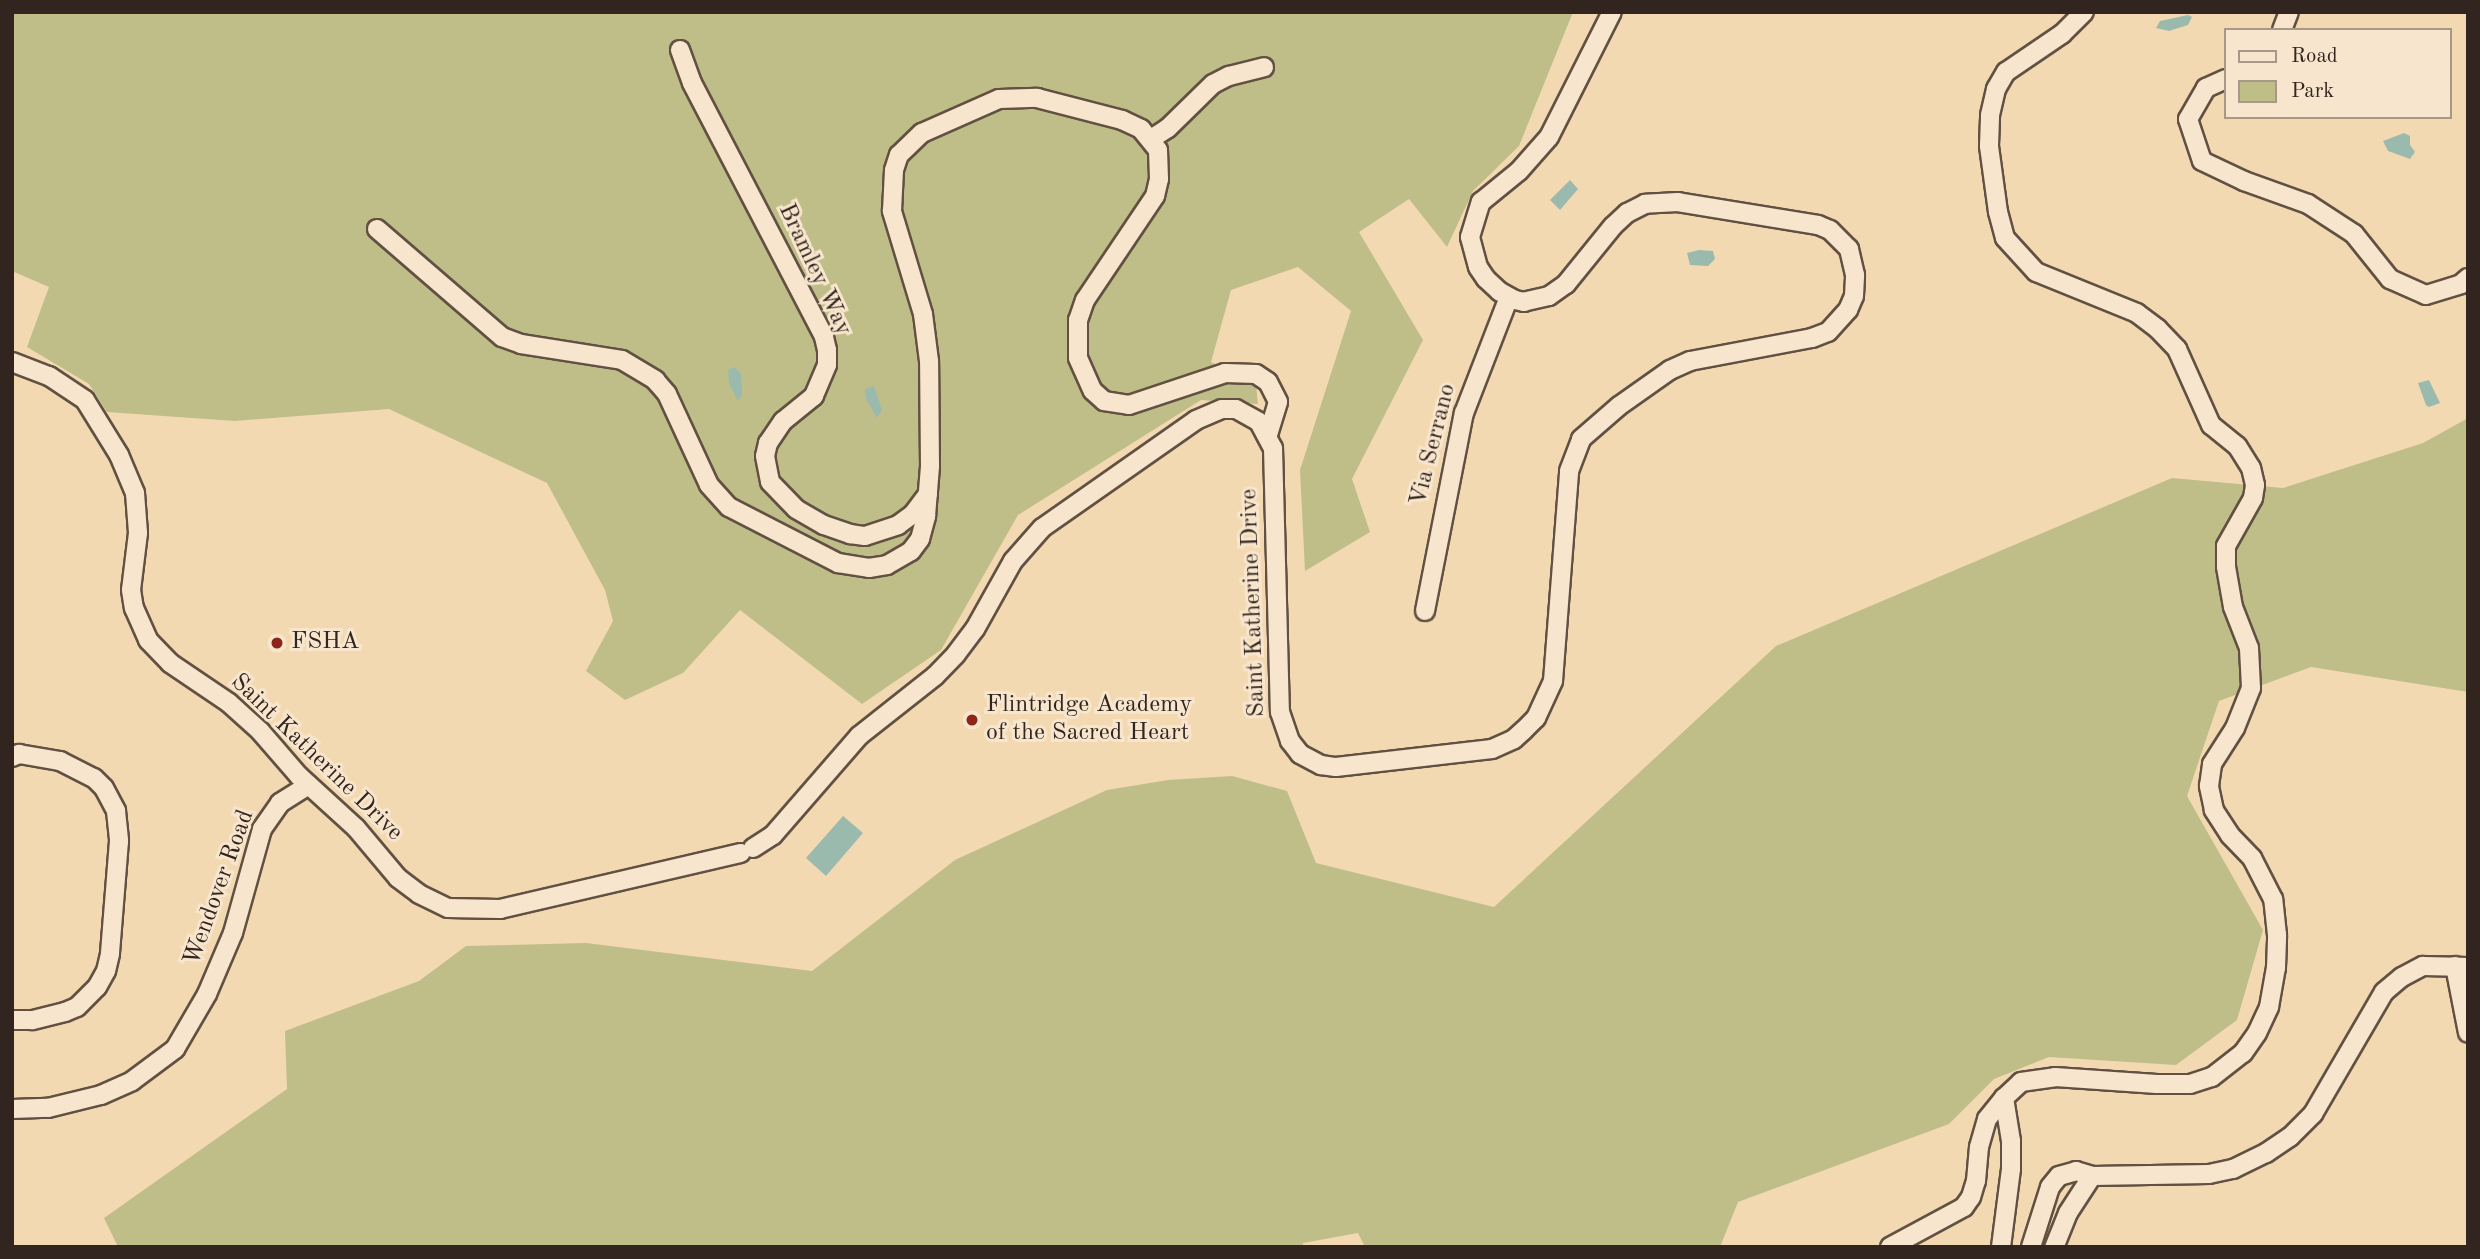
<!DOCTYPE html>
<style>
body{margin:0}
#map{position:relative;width:2480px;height:1259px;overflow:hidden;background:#f3d9b2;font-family:"Old Standard TT",serif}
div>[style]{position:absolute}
.green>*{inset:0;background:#bfbe89}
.water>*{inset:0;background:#9bbaae}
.roads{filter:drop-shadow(2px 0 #625143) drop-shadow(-2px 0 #625143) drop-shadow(0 2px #625143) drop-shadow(0 -2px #625143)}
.minor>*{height:18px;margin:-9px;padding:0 9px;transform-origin:9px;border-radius:9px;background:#f7e6cd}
.dots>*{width:19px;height:19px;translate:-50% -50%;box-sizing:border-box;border:4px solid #f7e6cd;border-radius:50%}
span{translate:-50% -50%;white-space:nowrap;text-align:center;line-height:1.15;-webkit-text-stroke:6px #f7e6cd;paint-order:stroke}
.street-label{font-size:24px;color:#32241e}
.poi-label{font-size:24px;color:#32241e}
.left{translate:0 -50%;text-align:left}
.frame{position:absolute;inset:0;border:14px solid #32241e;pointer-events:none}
.legend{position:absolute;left:2224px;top:28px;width:228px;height:91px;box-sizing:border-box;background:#f7e6cd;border:2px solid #a89887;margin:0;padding:9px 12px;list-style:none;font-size:21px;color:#32241e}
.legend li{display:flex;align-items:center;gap:14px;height:35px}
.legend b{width:35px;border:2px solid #a89887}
</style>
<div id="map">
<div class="green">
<i style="clip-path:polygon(12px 12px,1573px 12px,1519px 146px,1473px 191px,1447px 247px,1409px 199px,1359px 232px,1423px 340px,1352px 479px,1370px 532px,1305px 571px,1300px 470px,1351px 311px,1298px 267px,1231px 290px,1211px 362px,1256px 385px,1258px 404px,1201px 400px,1018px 515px,941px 650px,862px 704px,740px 610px,683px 673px,625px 700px,586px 671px,613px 621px,605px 590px,547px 483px,389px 409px,235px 421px,107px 412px,89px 384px,27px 347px,49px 287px,12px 271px)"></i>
<i style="clip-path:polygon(2468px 418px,2468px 692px,2311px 667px,2219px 701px,2187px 796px,2263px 930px,2237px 1020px,2176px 1065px,2049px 1057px,1994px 1079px,1949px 1124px,1738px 1202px,1720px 1247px,1365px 1247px,1358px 1233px,1303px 1243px,1302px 1247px,118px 1247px,104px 1218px,287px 1089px,285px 1031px,419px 981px,466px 946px,586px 943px,812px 971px,955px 860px,1107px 790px,1168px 780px,1232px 776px,1287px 791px,1316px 863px,1494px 907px,1776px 646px,2172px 478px,2283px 488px,2423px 443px)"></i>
</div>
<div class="water">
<i style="clip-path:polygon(2188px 15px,2192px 17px,2188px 25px,2169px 31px,2156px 28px,2160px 21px)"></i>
<i style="clip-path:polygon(2404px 133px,2410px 136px,2410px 145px,2415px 152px,2410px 159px,2388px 151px,2383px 141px)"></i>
<i style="clip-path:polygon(1570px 180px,1578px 189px,1560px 210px,1550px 200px)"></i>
<i style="clip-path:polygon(1699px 250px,1713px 251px,1715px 259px,1708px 266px,1690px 265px,1687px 253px)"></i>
<i style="clip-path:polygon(735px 367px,741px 374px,742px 396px,738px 401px,729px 383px,728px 370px)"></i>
<i style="clip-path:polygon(2429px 380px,2440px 403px,2429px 407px,2426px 405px,2418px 383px)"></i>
<i style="clip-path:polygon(874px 386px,882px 410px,877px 418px,866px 399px,865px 389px)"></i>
<i style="clip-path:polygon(843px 816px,863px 833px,826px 876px,806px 858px)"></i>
</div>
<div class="roads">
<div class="minor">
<i style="left:2282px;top:30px;width:19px;rotate:-69deg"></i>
<i style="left:680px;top:50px;width:35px;rotate:70deg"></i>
<i style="left:692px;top:83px;width:286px;rotate:62.5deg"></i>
<i style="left:824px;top:337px;width:13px;rotate:77deg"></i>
<i style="left:827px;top:350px;width:15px;rotate:90deg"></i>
<i style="left:827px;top:365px;width:34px;rotate:113deg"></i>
<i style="left:814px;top:396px;width:40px;rotate:141deg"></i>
<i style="left:783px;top:421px;width:27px;rotate:124deg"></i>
<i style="left:768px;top:443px;width:13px;rotate:103deg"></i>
<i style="left:765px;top:456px;width:26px;rotate:79deg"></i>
<i style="left:770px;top:482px;width:37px;rotate:46deg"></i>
<i style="left:796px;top:509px;width:32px;rotate:30deg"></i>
<i style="left:824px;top:525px;width:28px;rotate:19deg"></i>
<i style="left:850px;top:534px;width:15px;rotate:8deg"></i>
<i style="left:865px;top:536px;width:35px;rotate:-18deg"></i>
<i style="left:898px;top:525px;width:19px;rotate:-36deg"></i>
<i style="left:913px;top:514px;width:25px;rotate:-53deg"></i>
<i style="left:2226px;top:79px;width:22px;rotate:156deg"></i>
<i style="left:2206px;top:88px;width:36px;rotate:120deg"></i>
<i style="left:2188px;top:119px;width:44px;rotate:71.6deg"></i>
<i style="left:2202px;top:161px;width:47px;rotate:25.5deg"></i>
<i style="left:2244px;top:181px;width:68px;rotate:19.8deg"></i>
<i style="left:2308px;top:204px;width:55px;rotate:33.1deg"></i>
<i style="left:2354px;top:234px;width:58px;rotate:51.3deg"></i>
<i style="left:2390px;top:279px;width:39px;rotate:24deg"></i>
<i style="left:2426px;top:295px;width:37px;rotate:-17deg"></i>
<i style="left:2461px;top:284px;width:9px;rotate:-41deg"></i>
<i style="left:1151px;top:139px;width:20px;rotate:-33deg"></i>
<i style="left:1168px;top:128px;width:63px;rotate:-44.4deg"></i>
<i style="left:1213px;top:84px;width:18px;rotate:-27deg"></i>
<i style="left:1229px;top:76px;width:36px;rotate:-14deg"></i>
<i style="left:377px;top:229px;width:165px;rotate:40.8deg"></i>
<i style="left:502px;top:337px;width:20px;rotate:20deg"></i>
<i style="left:521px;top:344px;width:102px;rotate:9deg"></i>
<i style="left:622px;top:360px;width:39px;rotate:31deg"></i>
<i style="left:655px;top:380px;width:18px;rotate:49deg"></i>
<i style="left:667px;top:394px;width:100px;rotate:65.2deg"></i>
<i style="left:709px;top:485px;width:30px;rotate:48deg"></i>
<i style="left:729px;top:507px;width:123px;rotate:27.2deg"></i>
<i style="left:838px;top:563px;width:31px;rotate:9deg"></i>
<i style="left:869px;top:568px;width:18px;rotate:-9deg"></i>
<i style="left:887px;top:565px;width:28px;rotate:-30deg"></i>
<i style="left:911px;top:551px;width:15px;rotate:-53deg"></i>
<i style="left:920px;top:539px;width:24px;rotate:-75deg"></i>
<i style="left:926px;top:516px;width:50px;rotate:-85.4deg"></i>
<i style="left:930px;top:466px;width:105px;rotate:-90.5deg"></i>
<i style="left:929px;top:361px;width:47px;rotate:-97.3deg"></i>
<i style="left:923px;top:314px;width:108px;rotate:-106.8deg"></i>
<i style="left:892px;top:211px;width:41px;rotate:-87.2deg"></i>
<i style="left:894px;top:170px;width:16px;rotate:-72deg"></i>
<i style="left:899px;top:155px;width:32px;rotate:-44deg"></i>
<i style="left:922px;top:133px;width:84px;rotate:-23.8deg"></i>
<i style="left:999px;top:99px;width:38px;rotate:-2deg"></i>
<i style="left:1037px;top:98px;width:88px;rotate:14.5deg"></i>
<i style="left:1122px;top:120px;width:21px;rotate:25deg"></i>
<i style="left:1141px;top:129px;width:27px;rotate:51deg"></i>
<i style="left:1158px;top:150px;width:29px;rotate:88deg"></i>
<i style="left:1159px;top:179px;width:17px;rotate:103deg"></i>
<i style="left:1155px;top:196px;width:125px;rotate:123.9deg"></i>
<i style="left:1085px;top:300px;width:21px;rotate:109deg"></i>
<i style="left:1078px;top:320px;width:38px;rotate:90deg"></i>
<i style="left:1078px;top:358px;width:36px;rotate:66deg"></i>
<i style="left:1093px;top:391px;width:15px;rotate:42deg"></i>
<i style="left:1104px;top:401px;width:25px;rotate:9deg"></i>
<i style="left:1129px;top:405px;width:101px;rotate:-18.4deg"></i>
<i style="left:1225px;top:373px;width:31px;rotate:2deg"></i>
<i style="left:1256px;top:374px;width:14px;rotate:34deg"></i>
<i style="left:1268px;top:382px;width:22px;rotate:63deg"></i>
<i style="left:1278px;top:402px;width:34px;rotate:107deg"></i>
<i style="left:12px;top:362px;width:40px;rotate:21deg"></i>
<i style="left:49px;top:376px;width:43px;rotate:33.7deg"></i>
<i style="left:85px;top:400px;width:65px;rotate:58.3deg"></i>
<i style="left:119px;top:455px;width:41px;rotate:67.2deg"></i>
<i style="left:135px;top:493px;width:40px;rotate:85.7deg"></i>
<i style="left:138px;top:533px;width:57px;rotate:97deg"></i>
<i style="left:131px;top:590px;width:18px;rotate:81deg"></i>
<i style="left:134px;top:608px;width:35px;rotate:66deg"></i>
<i style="left:148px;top:640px;width:32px;rotate:46deg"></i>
<i style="left:170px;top:663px;width:71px;rotate:34.1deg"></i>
<i style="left:229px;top:703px;width:42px;rotate:42.1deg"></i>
<i style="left:260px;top:731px;width:60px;rotate:49.1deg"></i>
<i style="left:299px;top:776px;width:77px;rotate:42.4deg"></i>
<i style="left:356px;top:828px;width:65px;rotate:50deg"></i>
<i style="left:398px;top:878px;width:26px;rotate:37deg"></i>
<i style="left:419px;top:894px;width:32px;rotate:26deg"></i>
<i style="left:448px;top:908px;width:52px;rotate:1.1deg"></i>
<i style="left:500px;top:909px;width:247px;rotate:-13.1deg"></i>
<i style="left:1425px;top:611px;width:202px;rotate:-78.9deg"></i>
<i style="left:1464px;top:413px;width:124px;rotate:-68.8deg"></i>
<i style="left:12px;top:757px;width:8px;rotate:-23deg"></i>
<i style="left:19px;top:754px;width:42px;rotate:9.7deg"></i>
<i style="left:60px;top:761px;width:38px;rotate:27deg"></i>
<i style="left:94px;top:778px;width:14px;rotate:45deg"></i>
<i style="left:104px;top:788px;width:26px;rotate:62deg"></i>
<i style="left:116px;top:811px;width:30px;rotate:84deg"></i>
<i style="left:119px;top:841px;width:113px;rotate:94.6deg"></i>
<i style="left:110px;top:954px;width:17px;rotate:103deg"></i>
<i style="left:106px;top:971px;width:18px;rotate:119deg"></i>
<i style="left:97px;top:987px;width:28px;rotate:135deg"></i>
<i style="left:77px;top:1007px;width:13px;rotate:157deg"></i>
<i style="left:65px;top:1012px;width:34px;rotate:166deg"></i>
<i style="left:32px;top:1020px;width:20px;rotate:180deg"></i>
<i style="left:753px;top:848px;width:24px;rotate:-33deg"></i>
<i style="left:773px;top:835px;width:131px;rotate:-49deg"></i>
<i style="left:859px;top:736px;width:97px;rotate:-38.3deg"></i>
<i style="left:935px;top:676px;width:30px;rotate:-46deg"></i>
<i style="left:956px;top:654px;width:31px;rotate:-53deg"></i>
<i style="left:975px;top:629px;width:78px;rotate:-60.8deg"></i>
<i style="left:1013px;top:561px;width:44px;rotate:-48.7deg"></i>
<i style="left:1042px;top:528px;width:188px;rotate:-35deg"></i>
<i style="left:1196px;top:420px;width:28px;rotate:-23deg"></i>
<i style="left:1222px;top:409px;width:14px"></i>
<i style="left:1236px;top:409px;width:26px;rotate:29deg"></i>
<i style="left:1259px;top:422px;width:30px;rotate:62deg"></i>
<i style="left:1273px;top:448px;width:264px;rotate:88.5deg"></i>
<i style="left:1280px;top:712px;width:31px;rotate:71deg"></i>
<i style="left:1290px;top:741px;width:16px;rotate:52deg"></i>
<i style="left:1300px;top:754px;width:24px;rotate:28deg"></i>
<i style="left:1321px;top:765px;width:15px;rotate:8deg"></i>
<i style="left:1336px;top:767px;width:157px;rotate:-6.6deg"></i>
<i style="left:1492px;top:749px;width:24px;rotate:-24deg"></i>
<i style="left:1514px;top:739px;width:13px;rotate:-42deg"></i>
<i style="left:1524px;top:730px;width:17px;rotate:-45deg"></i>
<i style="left:1536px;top:718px;width:41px;rotate:-65.3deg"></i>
<i style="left:1553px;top:681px;width:211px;rotate:-85.6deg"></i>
<i style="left:1569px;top:471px;width:34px;rotate:-69deg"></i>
<i style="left:1581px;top:439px;width:50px;rotate:-41deg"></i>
<i style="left:1619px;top:406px;width:62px;rotate:-35.2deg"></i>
<i style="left:1670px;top:370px;width:22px;rotate:-24deg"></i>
<i style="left:1690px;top:361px;width:124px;rotate:-10.7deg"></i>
<i style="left:1812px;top:338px;width:17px;rotate:-21deg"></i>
<i style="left:1828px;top:332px;width:30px;rotate:-48deg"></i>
<i style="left:1848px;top:310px;width:15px;rotate:-67deg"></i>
<i style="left:1854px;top:296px;width:21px;rotate:-87deg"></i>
<i style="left:1855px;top:275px;width:27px;rotate:-103deg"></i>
<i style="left:1849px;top:249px;width:27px;rotate:-135deg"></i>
<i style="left:1830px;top:230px;width:13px;rotate:-157deg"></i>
<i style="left:1818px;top:225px;width:142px;rotate:-170.7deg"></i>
<i style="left:1678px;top:202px;width:33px;rotate:177deg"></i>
<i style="left:1645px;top:204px;width:20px;rotate:153deg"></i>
<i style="left:1627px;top:213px;width:19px;rotate:137deg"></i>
<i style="left:1613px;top:226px;width:75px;rotate:129deg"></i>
<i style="left:1566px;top:284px;width:21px;rotate:145deg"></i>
<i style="left:1549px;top:296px;width:26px;rotate:167deg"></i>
<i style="left:1524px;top:302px;width:9px;rotate:-167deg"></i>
<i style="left:1515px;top:300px;width:18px;rotate:-151deg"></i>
<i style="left:1499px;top:291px;width:18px;rotate:-137deg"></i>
<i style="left:1486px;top:279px;width:14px;rotate:-124deg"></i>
<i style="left:1478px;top:267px;width:31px;rotate:-105deg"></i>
<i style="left:1470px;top:237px;width:37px;rotate:-73deg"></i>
<i style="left:1481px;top:202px;width:49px;rotate:-39.2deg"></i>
<i style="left:1519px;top:171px;width:45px;rotate:-48.6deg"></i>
<i style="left:1549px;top:137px;width:140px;rotate:-63.3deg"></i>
<i style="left:2455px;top:966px;width:68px;rotate:79deg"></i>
<i style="left:12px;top:1109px;width:36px;rotate:-2deg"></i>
<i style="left:48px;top:1108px;width:55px;rotate:-13.8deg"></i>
<i style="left:101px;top:1095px;width:34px;rotate:-24deg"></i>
<i style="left:132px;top:1081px;width:54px;rotate:-36.7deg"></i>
<i style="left:175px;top:1049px;width:64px;rotate:-59.8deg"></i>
<i style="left:207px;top:994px;width:66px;rotate:-66.9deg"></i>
<i style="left:233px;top:933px;width:108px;rotate:-74.4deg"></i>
<i style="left:262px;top:829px;width:32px;rotate:-55deg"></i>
<i style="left:280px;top:803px;width:34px;rotate:-32deg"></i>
<i style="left:2092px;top:1176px;width:117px;rotate:-1deg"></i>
<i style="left:2209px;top:1174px;width:25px;rotate:-12deg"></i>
<i style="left:2233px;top:1169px;width:37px;rotate:-26deg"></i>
<i style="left:2266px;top:1153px;width:29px;rotate:-34deg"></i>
<i style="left:2290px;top:1137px;width:33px;rotate:-45deg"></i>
<i style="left:2313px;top:1114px;width:141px;rotate:-59.8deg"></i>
<i style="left:2384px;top:992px;width:23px;rotate:-40deg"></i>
<i style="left:2402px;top:977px;width:24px;rotate:-28deg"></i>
<i style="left:2423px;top:966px;width:45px;rotate:1.3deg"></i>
<i style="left:1890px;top:1247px;width:84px;rotate:-28.4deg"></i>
<i style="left:1964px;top:1207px;width:12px;rotate:-55deg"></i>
<i style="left:1971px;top:1197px;width:17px;rotate:-73deg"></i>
<i style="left:1976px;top:1181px;width:34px;rotate:-85deg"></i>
<i style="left:1979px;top:1147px;width:29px;rotate:-74deg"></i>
<i style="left:1987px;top:1119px;width:27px;rotate:-51deg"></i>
<i style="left:2001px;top:1247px;width:79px;rotate:-82.7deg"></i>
<i style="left:2011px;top:1169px;width:28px;rotate:-90deg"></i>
<i style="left:2011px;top:1141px;width:44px;rotate:-99.2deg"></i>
<i style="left:2004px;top:1098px;width:23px;rotate:-43deg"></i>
<i style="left:2021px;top:1082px;width:34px;rotate:-8deg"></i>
<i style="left:2055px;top:1077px;width:102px;rotate:3.9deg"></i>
<i style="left:2157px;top:1084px;width:33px"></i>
<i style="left:2190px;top:1084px;width:23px;rotate:-18deg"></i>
<i style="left:2212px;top:1077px;width:39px;rotate:-38deg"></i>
<i style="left:2243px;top:1053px;width:24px;rotate:-55deg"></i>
<i style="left:2257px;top:1033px;width:29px;rotate:-65deg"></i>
<i style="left:2269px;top:1007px;width:40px;rotate:-80deg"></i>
<i style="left:2276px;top:968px;width:33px;rotate:-88deg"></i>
<i style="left:2277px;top:935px;width:36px;rotate:-96deg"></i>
<i style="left:2273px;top:899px;width:46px;rotate:-117.1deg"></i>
<i style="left:2252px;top:858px;width:32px;rotate:-134deg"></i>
<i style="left:2230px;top:835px;width:30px;rotate:-123deg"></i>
<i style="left:2214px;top:810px;width:25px;rotate:-102deg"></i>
<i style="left:2209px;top:786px;width:22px;rotate:-82deg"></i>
<i style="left:2212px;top:764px;width:43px;rotate:-57.4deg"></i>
<i style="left:2235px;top:728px;width:43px;rotate:-68.2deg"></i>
<i style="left:2251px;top:688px;width:40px;rotate:-92.9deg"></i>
<i style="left:2249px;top:648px;width:44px;rotate:-111.3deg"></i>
<i style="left:2233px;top:607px;width:41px;rotate:-99.9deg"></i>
<i style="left:2226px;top:567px;width:21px;rotate:-90deg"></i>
<i style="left:2226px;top:546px;width:55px;rotate:-60.6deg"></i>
<i style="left:2253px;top:498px;width:13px;rotate:-81deg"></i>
<i style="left:2255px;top:485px;width:17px;rotate:-103deg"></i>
<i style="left:2251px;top:468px;width:26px;rotate:-122deg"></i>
<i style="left:2237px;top:446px;width:33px;rotate:-141deg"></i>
<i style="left:2211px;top:425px;width:83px;rotate:-114.1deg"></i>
<i style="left:2177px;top:349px;width:28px;rotate:-134deg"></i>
<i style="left:2158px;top:329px;width:26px;rotate:-143deg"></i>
<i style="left:2137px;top:313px;width:109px;rotate:-157.9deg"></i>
<i style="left:2036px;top:272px;width:46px;rotate:-132.4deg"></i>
<i style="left:2005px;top:238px;width:27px;rotate:-105deg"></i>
<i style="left:1998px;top:212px;width:67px;rotate:-97.8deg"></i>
<i style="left:1989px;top:146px;width:31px;rotate:-88deg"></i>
<i style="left:1990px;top:115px;width:27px;rotate:-77deg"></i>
<i style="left:1996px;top:89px;width:20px;rotate:-60deg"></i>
<i style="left:2006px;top:72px;width:68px;rotate:-34.2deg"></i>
<i style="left:2062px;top:34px;width:31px;rotate:-45deg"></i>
<i style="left:2031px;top:1247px;width:63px;rotate:-72.4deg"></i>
<i style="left:2050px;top:1187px;width:14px;rotate:-51deg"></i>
<i style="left:2059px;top:1176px;width:18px;rotate:-16deg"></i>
<i style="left:2076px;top:1171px;width:17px;rotate:17deg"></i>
<i style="left:2092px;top:1176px;width:44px;rotate:123deg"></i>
<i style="left:2068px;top:1213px;width:37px;rotate:112deg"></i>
</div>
</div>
<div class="dots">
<i style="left:277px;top:643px;background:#8f2418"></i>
<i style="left:972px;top:720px;background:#8f2418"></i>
</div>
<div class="street-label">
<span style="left:814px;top:270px;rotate:65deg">Bramley Way</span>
<span style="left:1434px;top:445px;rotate:-76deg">Via Serrano</span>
<span style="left:1254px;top:603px;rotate:-92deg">Saint Katherine Drive</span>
<span style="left:316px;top:758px;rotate:44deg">Saint Katherine Drive</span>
<span style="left:220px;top:888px;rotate:-70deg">Wendover Road</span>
</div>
<div class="poi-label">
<span class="left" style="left:291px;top:643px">FSHA</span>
<span class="left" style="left:986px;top:720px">Flintridge Academy<br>of the Sacred Heart</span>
</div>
<div class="frame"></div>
<ul class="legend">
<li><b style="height:9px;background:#f7e6cd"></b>Road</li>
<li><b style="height:19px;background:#bfbe89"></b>Park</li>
</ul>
</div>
